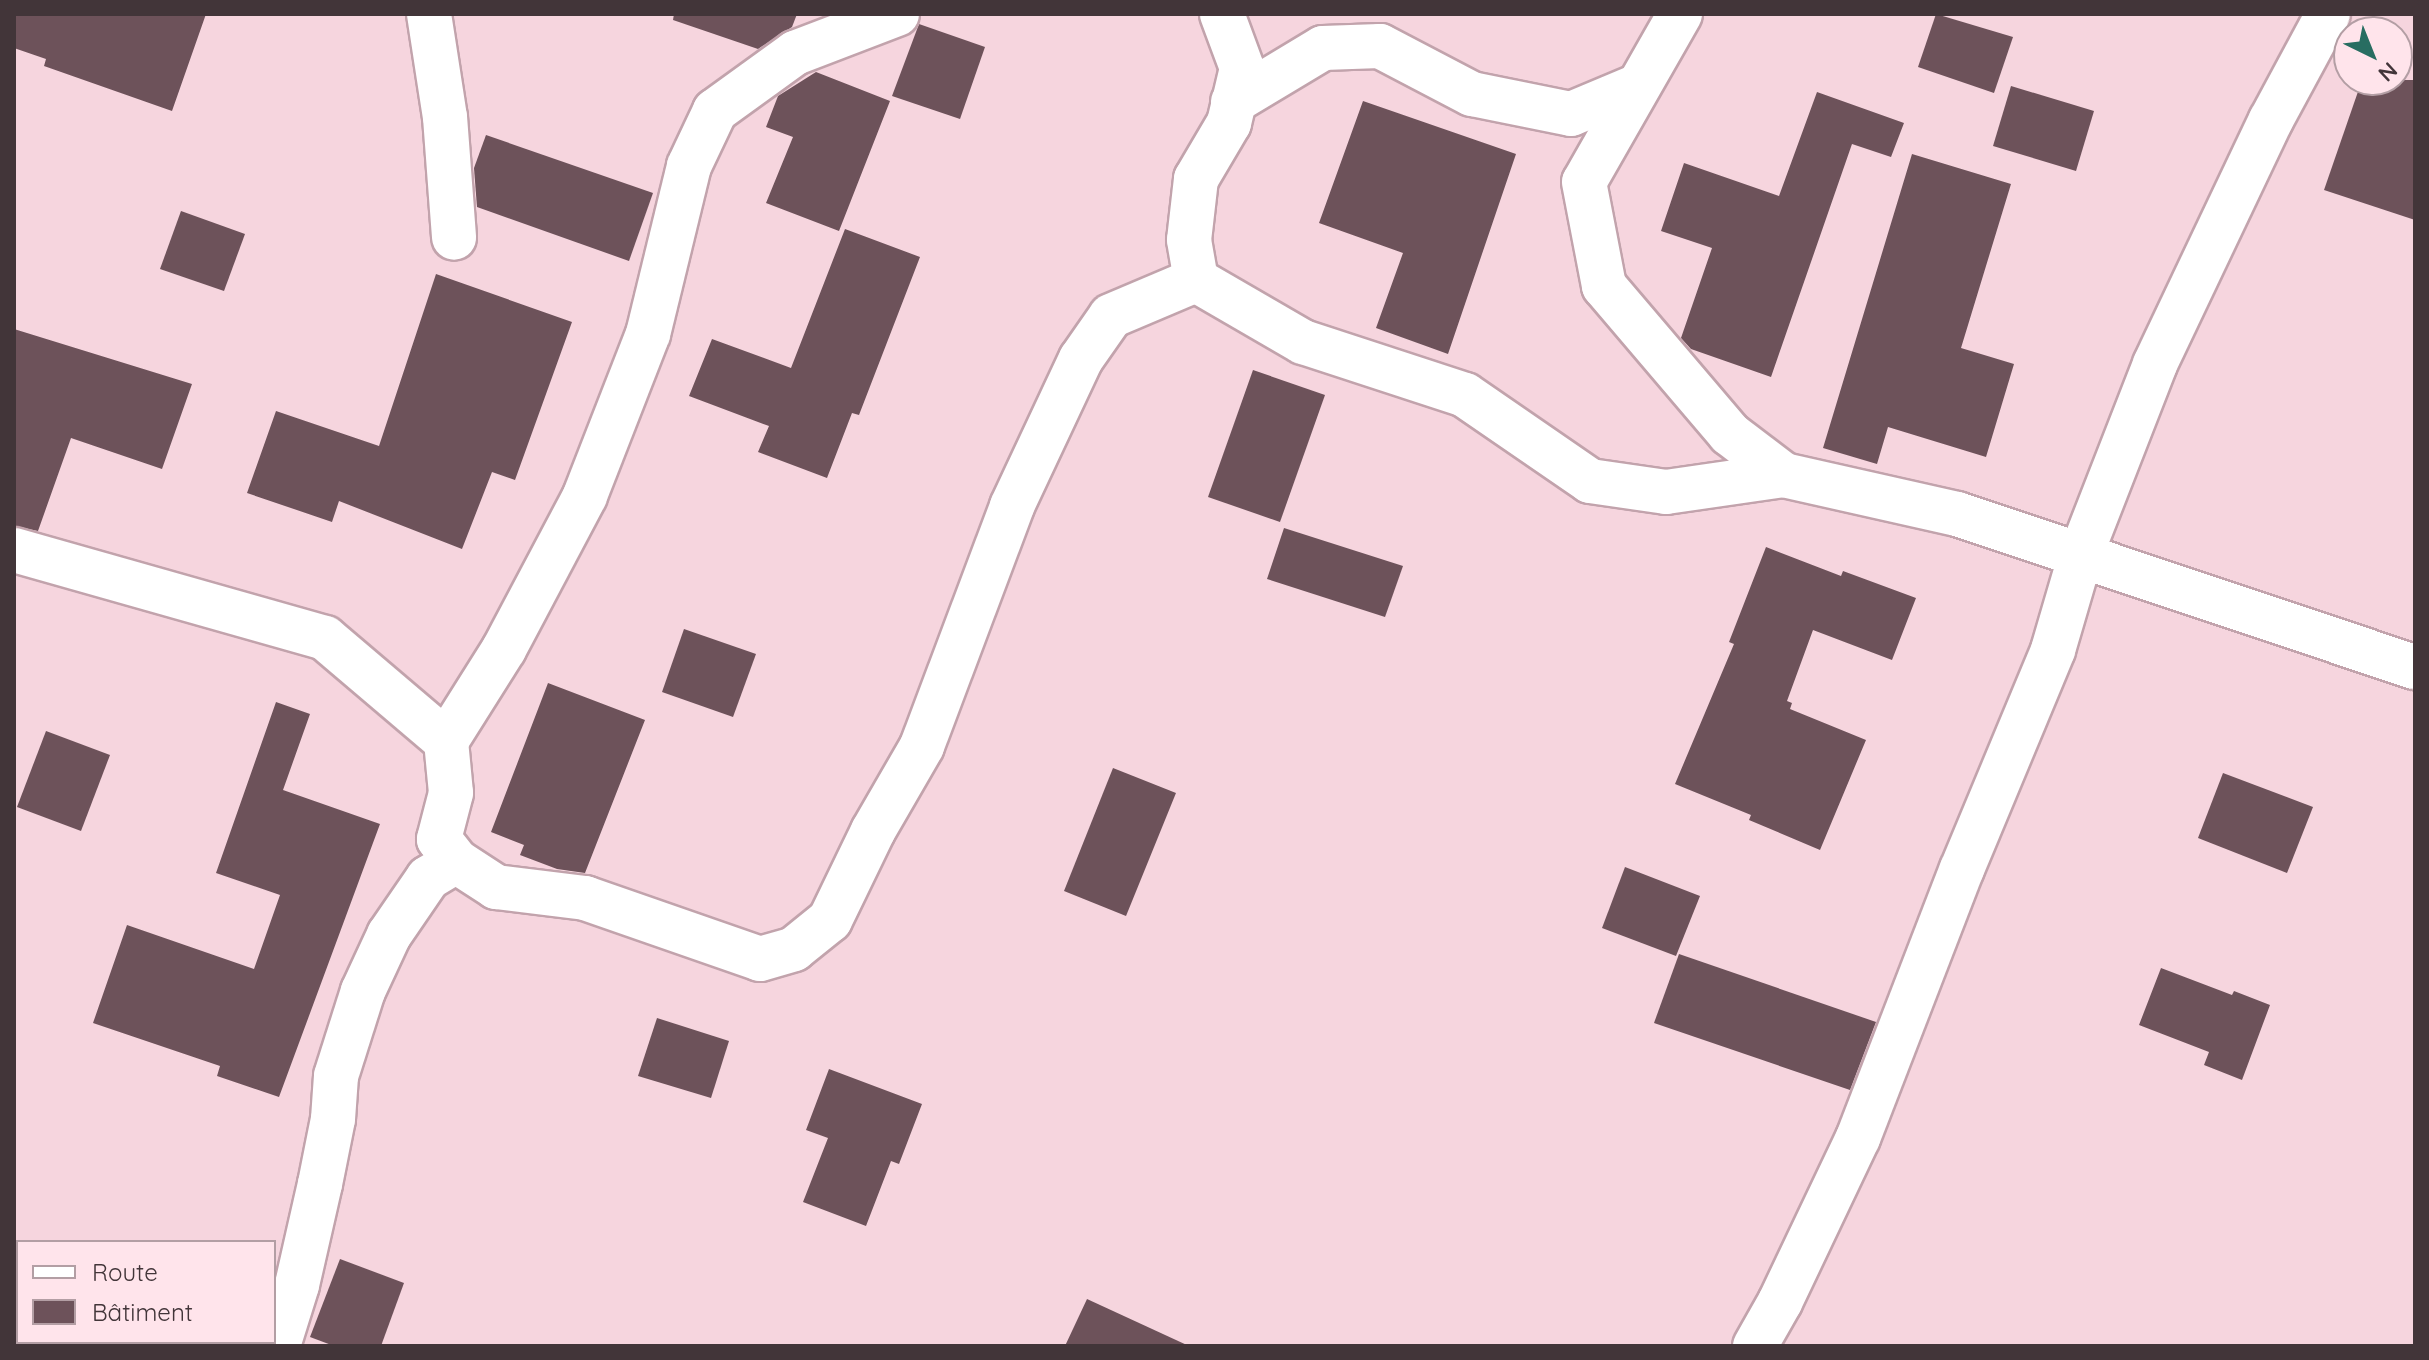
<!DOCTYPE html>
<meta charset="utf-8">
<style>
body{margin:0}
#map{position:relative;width:2429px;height:1360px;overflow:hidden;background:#f6d5de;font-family:Quicksand,sans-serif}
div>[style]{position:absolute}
.building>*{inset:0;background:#6d525a}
.roads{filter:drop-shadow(2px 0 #c2a3ac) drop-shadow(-2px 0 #c2a3ac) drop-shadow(0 2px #c2a3ac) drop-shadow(0 -2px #c2a3ac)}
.minor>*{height:44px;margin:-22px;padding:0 22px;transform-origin:22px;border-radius:22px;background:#fff}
span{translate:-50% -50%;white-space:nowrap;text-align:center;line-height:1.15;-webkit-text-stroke:8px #ffe4eb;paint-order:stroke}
.frame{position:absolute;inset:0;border:16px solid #423539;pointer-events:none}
.legend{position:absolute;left:16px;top:1240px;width:260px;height:104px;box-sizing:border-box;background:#ffe4eb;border:2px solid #b39ea4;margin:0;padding:10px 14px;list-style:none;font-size:24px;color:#423539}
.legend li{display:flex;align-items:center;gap:16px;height:40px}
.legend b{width:40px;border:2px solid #b39ea4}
.north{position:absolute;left:2333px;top:16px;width:80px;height:80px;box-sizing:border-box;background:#ffe4eb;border:2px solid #b39ea4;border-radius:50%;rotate:137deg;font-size:22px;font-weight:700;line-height:32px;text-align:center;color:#423539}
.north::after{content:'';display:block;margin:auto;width:28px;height:36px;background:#286d61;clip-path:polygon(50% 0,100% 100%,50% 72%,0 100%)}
</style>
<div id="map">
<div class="building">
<i style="clip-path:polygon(14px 14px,206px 14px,172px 111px,44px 66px,46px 59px,14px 48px)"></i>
<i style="clip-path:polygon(674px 14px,797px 14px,792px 27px,758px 49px,673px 20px)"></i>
<i style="clip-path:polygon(1936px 14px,2013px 37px,1994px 93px,1918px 67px)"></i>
<i style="clip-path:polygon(919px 24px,985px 47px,960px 119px,892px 96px)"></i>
<i style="clip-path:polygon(816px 72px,890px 101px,839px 231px,766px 203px,793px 137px,766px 127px,778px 96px)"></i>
<i style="clip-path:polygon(2362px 80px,2415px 80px,2415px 220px,2324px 190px)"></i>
<i style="clip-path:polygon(2011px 86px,2094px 111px,2076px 171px,1993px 146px)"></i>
<i style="clip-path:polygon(1817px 92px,1904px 123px,1891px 157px,1852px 144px,1771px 377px,1691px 349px,1681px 338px,1712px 248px,1661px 231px,1684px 163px,1779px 196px)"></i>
<i style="clip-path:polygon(1363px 101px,1516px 154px,1448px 354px,1376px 328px,1403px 253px,1319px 223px)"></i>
<i style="clip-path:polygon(486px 135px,653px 193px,629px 261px,477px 207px,474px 168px)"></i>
<i style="clip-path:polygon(1912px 154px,2011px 184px,1961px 348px,2014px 364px,1986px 457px,1888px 427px,1877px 464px,1823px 448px)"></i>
<i style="clip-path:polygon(181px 211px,245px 234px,224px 291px,160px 269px)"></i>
<i style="clip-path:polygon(845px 229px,920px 257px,859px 415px,852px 413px,827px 478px,758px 452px,769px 426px,689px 396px,712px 339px,791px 368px)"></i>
<i style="clip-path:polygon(436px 274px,572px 322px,515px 480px,492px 472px,462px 549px,339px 501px,332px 522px,247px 493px,276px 411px,379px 446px)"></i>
<i style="clip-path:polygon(14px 329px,192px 384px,162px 469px,71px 438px,38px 531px,14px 526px)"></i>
<i style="clip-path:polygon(1253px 370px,1325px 395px,1280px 522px,1208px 497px)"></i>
<i style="clip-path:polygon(1284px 528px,1403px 566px,1385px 617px,1267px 579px)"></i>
<i style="clip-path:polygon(1766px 547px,1841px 576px,1843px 571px,1916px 598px,1892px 660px,1813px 630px,1787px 701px,1792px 703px,1790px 709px,1866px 740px,1820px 850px,1749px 820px,1751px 815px,1675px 784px,1734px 644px,1729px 642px)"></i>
<i style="clip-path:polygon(684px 629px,756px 654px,733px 717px,662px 692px)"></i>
<i style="clip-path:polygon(548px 683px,645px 720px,585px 873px,557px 869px,520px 855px,524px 845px,491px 832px)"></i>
<i style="clip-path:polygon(276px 702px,310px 714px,283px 790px,380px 824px,279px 1097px,217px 1076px,220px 1066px,93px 1023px,127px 925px,254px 969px,280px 895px,216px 873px)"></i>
<i style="clip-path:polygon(46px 731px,110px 755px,81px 831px,17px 807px)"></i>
<i style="clip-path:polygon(1113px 768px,1176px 793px,1126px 916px,1064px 891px)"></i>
<i style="clip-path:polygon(2223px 773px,2313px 807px,2287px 873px,2198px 838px)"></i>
<i style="clip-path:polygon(1625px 867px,1700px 896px,1676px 956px,1602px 928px)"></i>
<i style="clip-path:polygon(1679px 954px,1876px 1022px,1850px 1090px,1654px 1023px)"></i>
<i style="clip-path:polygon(2161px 968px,2232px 995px,2234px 991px,2270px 1005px,2242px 1080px,2204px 1065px,2209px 1052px,2139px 1025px)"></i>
<i style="clip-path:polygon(657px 1018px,729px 1041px,711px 1098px,638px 1076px)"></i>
<i style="clip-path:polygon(829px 1069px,922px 1104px,899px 1164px,891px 1161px,866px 1226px,803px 1202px,828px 1138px,806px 1130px)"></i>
<i style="clip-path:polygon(340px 1259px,404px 1283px,381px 1346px,334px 1346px,310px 1337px)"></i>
<i style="clip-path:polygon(1087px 1299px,1189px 1346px,1065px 1346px)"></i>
</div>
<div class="roads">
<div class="minor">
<i style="left:429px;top:14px;width:104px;rotate:81.2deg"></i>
<i style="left:445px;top:117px;width:121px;rotate:85.7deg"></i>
<i style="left:897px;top:14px;width:109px;rotate:159.1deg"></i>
<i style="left:795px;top:53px;width:99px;rotate:144.1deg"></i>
<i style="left:715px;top:111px;width:61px;rotate:115.3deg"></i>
<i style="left:689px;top:166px;width:173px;rotate:103.7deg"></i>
<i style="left:648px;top:334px;width:174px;rotate:111.3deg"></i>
<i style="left:585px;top:496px;width:173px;rotate:117.9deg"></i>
<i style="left:504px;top:649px;width:109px;rotate:122.2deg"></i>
<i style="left:446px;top:741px;width:52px;rotate:84.5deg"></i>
<i style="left:451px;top:793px;width:48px;rotate:104.6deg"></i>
<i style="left:439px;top:839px;width:28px;rotate:52deg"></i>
<i style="left:456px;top:861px;width:48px;rotate:33deg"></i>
<i style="left:496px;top:887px;width:90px;rotate:7deg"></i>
<i style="left:585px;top:898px;width:185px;rotate:19.2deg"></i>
<i style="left:760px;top:959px;width:35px;rotate:-16deg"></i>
<i style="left:794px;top:949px;width:46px;rotate:-38.9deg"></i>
<i style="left:830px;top:920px;width:99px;rotate:-64.2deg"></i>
<i style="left:873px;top:831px;width:98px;rotate:-60deg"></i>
<i style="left:922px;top:746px;width:256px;rotate:-69.4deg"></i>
<i style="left:1012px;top:506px;width:162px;rotate:-64.9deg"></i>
<i style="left:1081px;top:359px;width:52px;rotate:-55.1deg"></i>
<i style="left:1111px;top:316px;width:92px;rotate:-23deg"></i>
<i style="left:1222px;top:14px;width:58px;rotate:69.7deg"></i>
<i style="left:1242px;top:68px;width:57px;rotate:103.3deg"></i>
<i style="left:1229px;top:123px;width:65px;rotate:120.5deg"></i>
<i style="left:1196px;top:179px;width:61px;rotate:96.5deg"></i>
<i style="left:1189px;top:240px;width:41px;rotate:80.1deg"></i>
<i style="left:1196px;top:280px;width:124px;rotate:30.1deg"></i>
<i style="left:1303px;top:342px;width:170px;rotate:18.1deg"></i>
<i style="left:1465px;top:395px;width:152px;rotate:34.5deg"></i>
<i style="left:1590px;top:481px;width:77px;rotate:8.2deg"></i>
<i style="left:1666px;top:492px;width:119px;rotate:-8.2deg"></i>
<i style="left:1784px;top:475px;width:177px;rotate:12.7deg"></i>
<i style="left:1957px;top:514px;width:483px;rotate:18.5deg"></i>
<i style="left:1680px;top:14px;width:193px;rotate:119.7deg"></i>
<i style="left:1584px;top:182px;width:106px;rotate:79.1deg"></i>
<i style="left:1604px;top:286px;width:194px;rotate:49.6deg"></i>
<i style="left:1730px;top:434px;width:68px;rotate:37.2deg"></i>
<i style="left:1233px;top:102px;width:105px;rotate:-31deg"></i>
<i style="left:1323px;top:48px;width:57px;rotate:-2deg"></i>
<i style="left:1380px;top:46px;width:104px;rotate:27.6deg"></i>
<i style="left:1472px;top:94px;width:101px;rotate:11.4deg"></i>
<i style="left:1571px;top:114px;width:73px;rotate:-22.7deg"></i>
<i style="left:14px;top:550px;width:323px;rotate:15.8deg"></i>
<i style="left:325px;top:638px;width:159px;rotate:40.4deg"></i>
<i style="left:278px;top:1346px;width:64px;rotate:-72.7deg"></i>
<i style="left:297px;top:1285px;width:104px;rotate:-77.2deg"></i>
<i style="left:320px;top:1184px;width:66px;rotate:-78.7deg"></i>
<i style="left:333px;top:1119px;width:43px;rotate:-86deg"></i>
<i style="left:336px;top:1076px;width:89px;rotate:-72.4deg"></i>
<i style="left:363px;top:991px;width:62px;rotate:-65.1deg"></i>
<i style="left:389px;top:935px;width:69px;rotate:-55.6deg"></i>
<i style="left:428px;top:878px;width:33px;rotate:-31deg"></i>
<i style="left:1755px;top:1346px;width:51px;rotate:-60.4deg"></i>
<i style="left:1780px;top:1302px;width:182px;rotate:-64.6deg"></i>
<i style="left:1858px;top:1138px;width:288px;rotate:-68.9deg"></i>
<i style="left:1962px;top:869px;width:237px;rotate:-67.4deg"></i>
<i style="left:2053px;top:650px;width:100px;rotate:-73.7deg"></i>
<i style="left:2081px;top:554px;width:204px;rotate:-68.7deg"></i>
<i style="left:2155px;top:364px;width:270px;rotate:-64.6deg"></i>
<i style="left:2271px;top:120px;width:120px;rotate:-61.7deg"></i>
</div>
</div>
<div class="frame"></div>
<ul class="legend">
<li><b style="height:10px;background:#fff"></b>Route</li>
<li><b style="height:22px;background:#6d525a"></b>Bâtiment</li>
</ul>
<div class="north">N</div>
</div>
